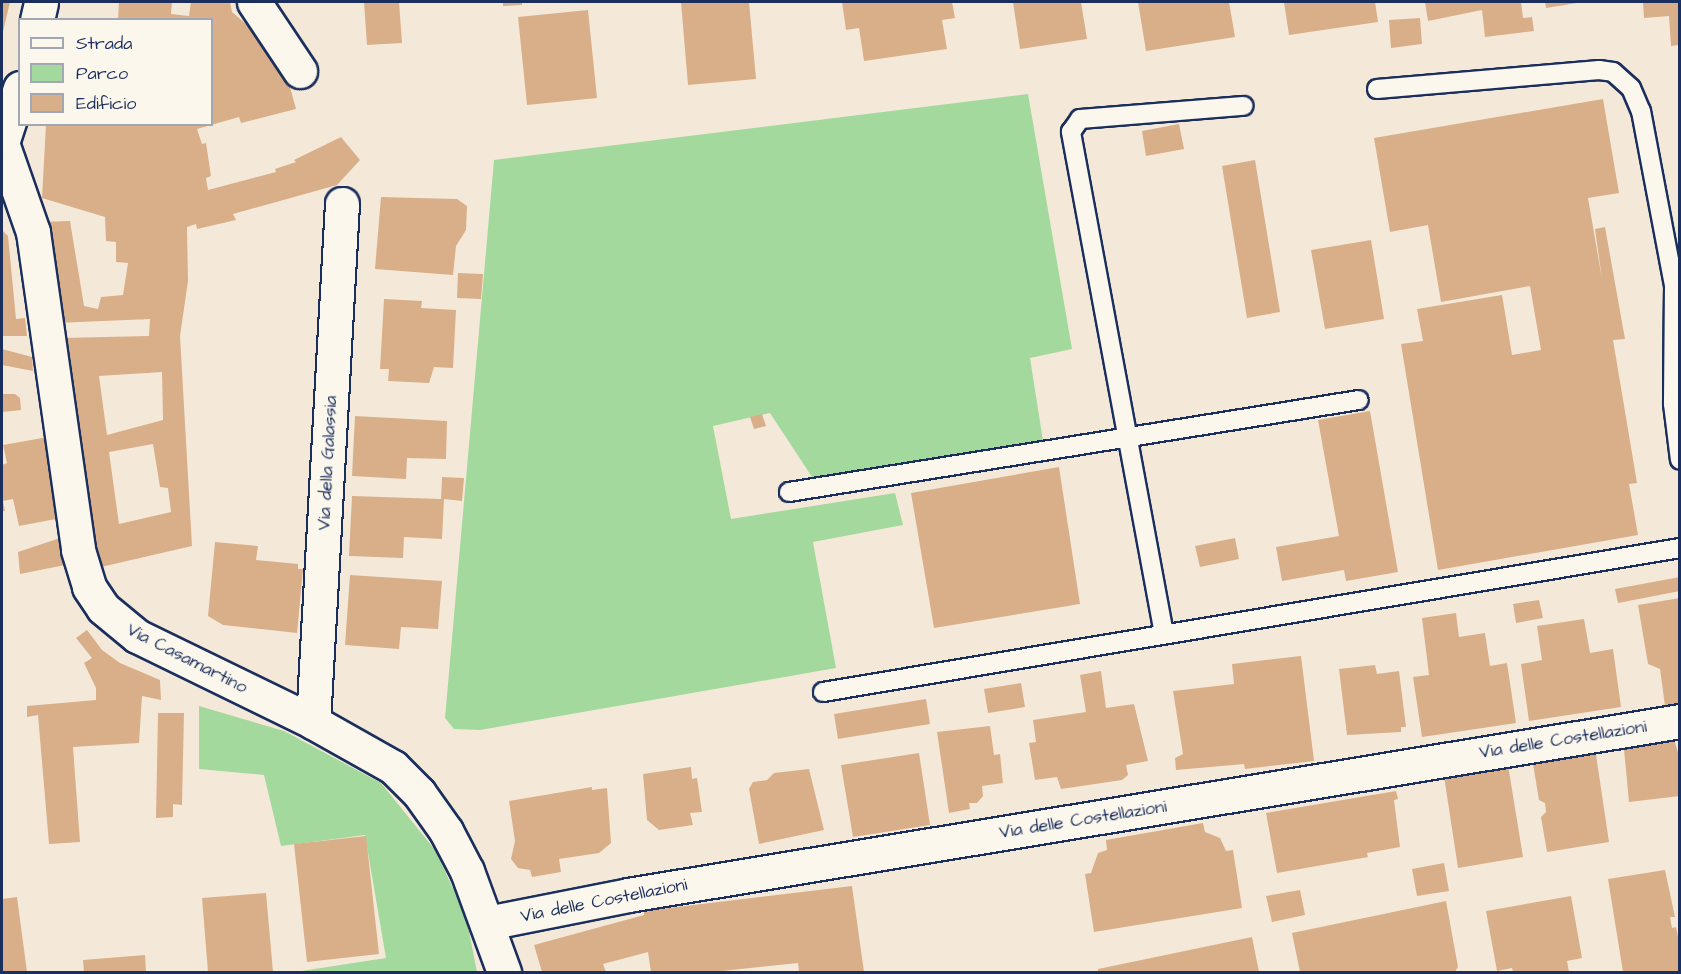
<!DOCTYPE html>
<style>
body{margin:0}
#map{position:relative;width:1681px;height:974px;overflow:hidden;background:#f4e9d8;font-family:"Architects Daughter",sans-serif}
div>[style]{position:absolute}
.green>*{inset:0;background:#a4d99d}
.building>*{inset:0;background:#d9af8a}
.roads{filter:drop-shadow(2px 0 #1b2f5e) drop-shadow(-2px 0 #1b2f5e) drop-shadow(0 2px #1b2f5e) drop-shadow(0 -2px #1b2f5e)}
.service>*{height:18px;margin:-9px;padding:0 9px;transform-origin:9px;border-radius:9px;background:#fbf7ec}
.minor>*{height:33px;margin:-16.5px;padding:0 16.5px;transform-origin:16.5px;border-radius:16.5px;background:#fbf7ec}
.primary>*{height:33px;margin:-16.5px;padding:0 16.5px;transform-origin:16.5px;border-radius:16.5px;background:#fbf7ec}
span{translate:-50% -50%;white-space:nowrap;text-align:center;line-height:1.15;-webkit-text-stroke:4.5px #fbf7ec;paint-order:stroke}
.street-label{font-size:18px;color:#1b2f5e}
.frame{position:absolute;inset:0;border:3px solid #1b2f5e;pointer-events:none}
.legend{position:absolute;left:18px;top:18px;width:195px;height:108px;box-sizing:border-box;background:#fbf7ec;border:2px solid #a1a7b3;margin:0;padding:8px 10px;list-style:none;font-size:18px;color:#1b2f5e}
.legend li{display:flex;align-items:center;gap:12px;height:30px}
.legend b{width:30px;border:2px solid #a1a7b3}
</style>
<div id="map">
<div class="green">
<i style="clip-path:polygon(1028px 94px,1072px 349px,1030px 358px,1043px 441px,812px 477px,770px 413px,713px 426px,731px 519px,895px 493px,903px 525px,813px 542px,836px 668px,480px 730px,454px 729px,445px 718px,494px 160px)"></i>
<i style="clip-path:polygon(199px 706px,284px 731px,381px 783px,435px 850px,466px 916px,477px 972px,295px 972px,386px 958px,365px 835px,281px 846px,264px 775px,199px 769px)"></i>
</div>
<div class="building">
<i style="clip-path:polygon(2px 2px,10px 2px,2px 36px)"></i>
<i style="clip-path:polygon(evenodd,119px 2px,172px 2px,171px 14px,189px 16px,191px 2px,230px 2px,232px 12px,281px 54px,296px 109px,241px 123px,239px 117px,197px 129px,202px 144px,206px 143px,211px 176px,206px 178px,208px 190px,276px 172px,275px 169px,296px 162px,294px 160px,341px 137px,360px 160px,337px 185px,233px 214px,236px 220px,197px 229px,196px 224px,187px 227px,188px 281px,180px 336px,192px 546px,101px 567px,83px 505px,61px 338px,149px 336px,150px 319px,56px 323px,41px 222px,70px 221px,84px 306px,98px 309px,101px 297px,123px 295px,128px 263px,116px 262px,116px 242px,106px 241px,105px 217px,42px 198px,46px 124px,212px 125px,212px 20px,118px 20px,119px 2px,162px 372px,163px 420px,107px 435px,99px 376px,162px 372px,119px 2px,153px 444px,160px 487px,168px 488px,171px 512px,119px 524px,109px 452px,153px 444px)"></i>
<i style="clip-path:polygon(364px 2px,399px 2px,402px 43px,367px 45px)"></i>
<i style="clip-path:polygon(503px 2px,522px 2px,522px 5px,503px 6px)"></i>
<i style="clip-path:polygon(681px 2px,749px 2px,756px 79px,688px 85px)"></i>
<i style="clip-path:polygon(842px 2px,952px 2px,955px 18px,942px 20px,947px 49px,864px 61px,859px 28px,846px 30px)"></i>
<i style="clip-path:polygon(1013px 2px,1081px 2px,1087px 39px,1020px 49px)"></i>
<i style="clip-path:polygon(1138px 2px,1229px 2px,1235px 37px,1146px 51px)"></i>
<i style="clip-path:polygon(1284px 2px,1375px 2px,1378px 22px,1289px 35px)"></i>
<i style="clip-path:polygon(1425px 2px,1521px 2px,1523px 18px,1532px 17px,1534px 31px,1485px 37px,1482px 10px,1428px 21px)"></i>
<i style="clip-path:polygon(1545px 2px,1577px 2px,1577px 3px,1546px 8px)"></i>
<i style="clip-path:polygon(1643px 2px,1680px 2px,1680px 45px,1671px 46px,1669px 16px,1644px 18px)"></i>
<i style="clip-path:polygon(588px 10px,597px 98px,527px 105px,518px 17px)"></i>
<i style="clip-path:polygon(1420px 18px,1422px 44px,1391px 48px,1389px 20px)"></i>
<i style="clip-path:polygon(1603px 99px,1619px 193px,1588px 198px,1602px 279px,1595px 229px,1605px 227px,1625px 339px,1613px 340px,1637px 483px,1629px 484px,1638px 535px,1438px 570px,1401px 344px,1423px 341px,1417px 309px,1502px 295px,1512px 355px,1541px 350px,1530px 286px,1441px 302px,1428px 225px,1390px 232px,1374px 138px)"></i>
<i style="clip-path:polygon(1179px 124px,1184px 149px,1146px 156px,1142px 131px)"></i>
<i style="clip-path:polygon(1255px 160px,1280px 312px,1247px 318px,1222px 166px)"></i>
<i style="clip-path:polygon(381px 197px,457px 199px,467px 206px,466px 230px,456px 246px,453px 275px,375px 269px)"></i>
<i style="clip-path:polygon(2px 230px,8px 236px,16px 319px,25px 318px,27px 336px,2px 336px)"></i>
<i style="clip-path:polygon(1371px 240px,1384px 319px,1325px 329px,1311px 250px)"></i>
<i style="clip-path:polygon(458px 273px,483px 274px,481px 299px,457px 298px)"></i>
<i style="clip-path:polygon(384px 299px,422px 301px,421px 308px,456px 310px,453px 368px,434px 367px,429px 383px,388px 381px,389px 369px,380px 369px)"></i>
<i style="clip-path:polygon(2px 349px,32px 357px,33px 371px,2px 365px)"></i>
<i style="clip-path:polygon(2px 394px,15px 394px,20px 398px,21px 410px,2px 412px)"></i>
<i style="clip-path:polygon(1370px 411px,1398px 572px,1346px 581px,1344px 570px,1282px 581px,1276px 547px,1339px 536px,1318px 420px)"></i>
<i style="clip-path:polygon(762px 414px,766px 426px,754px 429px,750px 417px)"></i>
<i style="clip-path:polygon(355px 416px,447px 421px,446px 459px,407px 458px,406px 479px,352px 476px)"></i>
<i style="clip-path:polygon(48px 437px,61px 518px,19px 526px,13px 499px,3px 501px,5px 511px,2px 511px,2px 465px,7px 463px,3px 445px)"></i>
<i style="clip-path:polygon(1059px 467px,1080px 604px,934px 628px,911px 493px)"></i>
<i style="clip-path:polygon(442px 477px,464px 478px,462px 501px,444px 499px,442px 539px,404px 537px,403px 558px,349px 556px,352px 496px,441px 499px)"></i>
<i style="clip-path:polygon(60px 538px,65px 565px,20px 574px,18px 552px)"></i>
<i style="clip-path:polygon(1235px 538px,1239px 559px,1200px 567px,1195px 546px)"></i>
<i style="clip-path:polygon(215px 542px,258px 546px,256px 560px,298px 564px,298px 569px,303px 569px,297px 633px,223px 625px,208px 616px)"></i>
<i style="clip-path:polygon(350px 575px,442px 581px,438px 629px,401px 627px,399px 649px,345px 645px)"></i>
<i style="clip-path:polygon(1680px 577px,1680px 591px,1618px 603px,1615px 589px)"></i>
<i style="clip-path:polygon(1680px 598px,1680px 704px,1665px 706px,1660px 669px,1648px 664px,1638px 605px)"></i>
<i style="clip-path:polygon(1539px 600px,1543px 618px,1516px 623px,1513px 604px)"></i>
<i style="clip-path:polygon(1456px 613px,1459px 637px,1485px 633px,1490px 666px,1507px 663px,1516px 723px,1422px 737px,1413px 677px,1429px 675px,1422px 618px)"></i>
<i style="clip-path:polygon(1584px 619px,1590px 653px,1613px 649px,1621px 707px,1529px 721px,1521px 664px,1542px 660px,1537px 626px)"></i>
<i style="clip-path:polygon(87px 630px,102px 650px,120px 663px,160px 680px,161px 700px,142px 696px,139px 743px,73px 747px,80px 842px,49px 844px,38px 715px,27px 717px,27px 706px,96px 700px,96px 688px,84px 663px,92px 658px,76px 638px)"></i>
<i style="clip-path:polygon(1301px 656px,1314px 761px,1245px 769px,1244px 764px,1176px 770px,1175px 758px,1183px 754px,1173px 691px,1234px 684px,1232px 664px)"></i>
<i style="clip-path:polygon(1375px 665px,1377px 674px,1399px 671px,1406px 727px,1401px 727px,1401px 732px,1347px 735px,1339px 669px)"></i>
<i style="clip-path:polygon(1101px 671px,1106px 708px,1134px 704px,1148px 761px,1126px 765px,1128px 775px,1122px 780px,1061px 789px,1057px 777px,1035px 780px,1029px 743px,1036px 742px,1033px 720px,1086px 712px,1080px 675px)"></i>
<i style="clip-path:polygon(1021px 683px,1025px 707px,988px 713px,984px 689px)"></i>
<i style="clip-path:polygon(926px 699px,930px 724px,838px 739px,834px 714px)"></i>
<i style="clip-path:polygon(158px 713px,184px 713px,182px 805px,173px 804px,173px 817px,156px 818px)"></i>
<i style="clip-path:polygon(990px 726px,994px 755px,1000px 754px,1003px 783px,982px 786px,983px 796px,977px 803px,969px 803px,970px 809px,949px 813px,937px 732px)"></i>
<i style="clip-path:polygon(1673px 736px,1680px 759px,1680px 796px,1629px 802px,1624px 749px)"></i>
<i style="clip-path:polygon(1595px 748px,1609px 842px,1547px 852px,1541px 817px,1546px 812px,1545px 803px,1539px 800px,1532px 758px)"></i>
<i style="clip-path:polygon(919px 753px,930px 825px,853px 837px,841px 765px)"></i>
<i style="clip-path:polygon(1508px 765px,1523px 857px,1458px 868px,1444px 776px)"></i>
<i style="clip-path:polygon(691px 767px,692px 779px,697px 778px,702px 812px,690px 813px,693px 825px,659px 830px,647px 820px,643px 774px)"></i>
<i style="clip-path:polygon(809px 769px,824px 830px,759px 844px,749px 789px,753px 782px,767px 780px,774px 773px)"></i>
<i style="clip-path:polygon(592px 787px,592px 790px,607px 788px,611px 843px,599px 853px,559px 859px,561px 872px,532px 877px,530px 870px,518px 868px,511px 859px,515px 841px,509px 801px)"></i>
<i style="clip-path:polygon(1396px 791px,1398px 799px,1394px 800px,1400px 847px,1367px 853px,1368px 857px,1277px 873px,1266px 813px)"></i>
<i style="clip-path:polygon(1203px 823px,1205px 832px,1220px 838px,1226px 851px,1233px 850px,1242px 908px,1094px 932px,1085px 874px,1091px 873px,1098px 853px,1107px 850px,1106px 840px)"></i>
<i style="clip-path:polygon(366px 836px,379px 954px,307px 962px,294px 844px)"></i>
<i style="clip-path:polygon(1444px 863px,1449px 891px,1417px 896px,1412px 869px)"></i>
<i style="clip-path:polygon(1665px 870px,1675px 917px,1670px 917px,1672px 928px,1676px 927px,1680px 946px,1680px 972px,1623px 972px,1608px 879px)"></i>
<i style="clip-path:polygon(852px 886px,864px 972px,799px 972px,798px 963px,713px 972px,651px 972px,648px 952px,603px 964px,606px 972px,542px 972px,534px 945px,644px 915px,644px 911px)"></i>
<i style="clip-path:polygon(1300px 890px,1305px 915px,1272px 922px,1266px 896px)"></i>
<i style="clip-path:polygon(266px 893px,273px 972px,208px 972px,202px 898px)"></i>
<i style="clip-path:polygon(1571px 896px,1582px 958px,1567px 961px,1569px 972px,1513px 972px,1512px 968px,1497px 971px,1486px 911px)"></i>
<i style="clip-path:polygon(17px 897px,27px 972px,2px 972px,2px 899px)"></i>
<i style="clip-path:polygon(1446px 901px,1458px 967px,1455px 972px,1300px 972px,1292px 933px)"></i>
<i style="clip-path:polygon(1252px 937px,1259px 972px,1098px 972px,1098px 969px)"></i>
<i style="clip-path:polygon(145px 955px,146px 972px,84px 972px,83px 960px)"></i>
</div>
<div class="roads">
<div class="service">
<i style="left:1377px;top:89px;width:223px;rotate:-4.9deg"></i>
<i style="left:1599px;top:70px;width:14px;rotate:8deg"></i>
<i style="left:1613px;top:72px;width:24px;rotate:42deg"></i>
<i style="left:1631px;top:88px;width:25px;rotate:67deg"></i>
<i style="left:1641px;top:111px;width:177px;rotate:79.3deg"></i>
<i style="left:1674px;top:285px;width:119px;rotate:90.5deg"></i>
<i style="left:1673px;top:404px;width:56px;rotate:82.9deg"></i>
<i style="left:789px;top:492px;width:577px;rotate:-9.17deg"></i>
<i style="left:1164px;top:634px;width:511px;rotate:-100.5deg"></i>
<i style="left:1071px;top:132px;width:16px;rotate:-55deg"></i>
<i style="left:1080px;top:119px;width:164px;rotate:-4.6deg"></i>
<i style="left:823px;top:692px;width:869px;rotate:-9.54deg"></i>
</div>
<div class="minor">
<i style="left:254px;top:2px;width:83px;rotate:56.3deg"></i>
<i style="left:313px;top:722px;width:519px;rotate:-86.8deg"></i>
<i style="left:487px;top:923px;width:144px;rotate:-11.2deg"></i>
<i style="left:628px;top:895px;width:1066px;rotate:-9.39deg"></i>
</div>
<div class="primary">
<i style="left:37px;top:20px;width:18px;rotate:-77deg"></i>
<i style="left:2px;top:143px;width:94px;rotate:70.8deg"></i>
<i style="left:33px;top:232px;width:321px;rotate:81.9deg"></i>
<i style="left:78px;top:550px;width:39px;rotate:73deg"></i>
<i style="left:89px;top:587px;width:25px;rotate:56deg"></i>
<i style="left:103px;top:608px;width:44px;rotate:39.5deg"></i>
<i style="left:137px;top:636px;width:196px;rotate:26deg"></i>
<i style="left:313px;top:722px;width:92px;rotate:29.4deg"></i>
<i style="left:393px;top:767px;width:37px;rotate:45deg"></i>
<i style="left:419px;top:793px;width:47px;rotate:54.6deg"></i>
<i style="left:446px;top:831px;width:45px;rotate:62.3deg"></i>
<i style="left:467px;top:871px;width:108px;rotate:69.9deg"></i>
<i style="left:2px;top:143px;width:58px;rotate:-71.9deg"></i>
</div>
</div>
<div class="street-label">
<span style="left:328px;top:463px;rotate:-87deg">Via della Galassia</span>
<span style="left:187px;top:659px;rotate:27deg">Via Casamartino</span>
<span style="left:1563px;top:740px;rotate:-9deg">Via delle Costellazioni</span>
<span style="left:1083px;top:820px;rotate:-9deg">Via delle Costellazioni</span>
<span style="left:604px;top:901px;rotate:-11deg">Via delle Costellazioni</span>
</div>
<div class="frame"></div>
<ul class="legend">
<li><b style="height:8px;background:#fbf7ec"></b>Strada</li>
<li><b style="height:16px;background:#a4d99d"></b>Parco</li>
<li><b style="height:16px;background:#d9af8a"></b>Edificio</li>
</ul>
</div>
